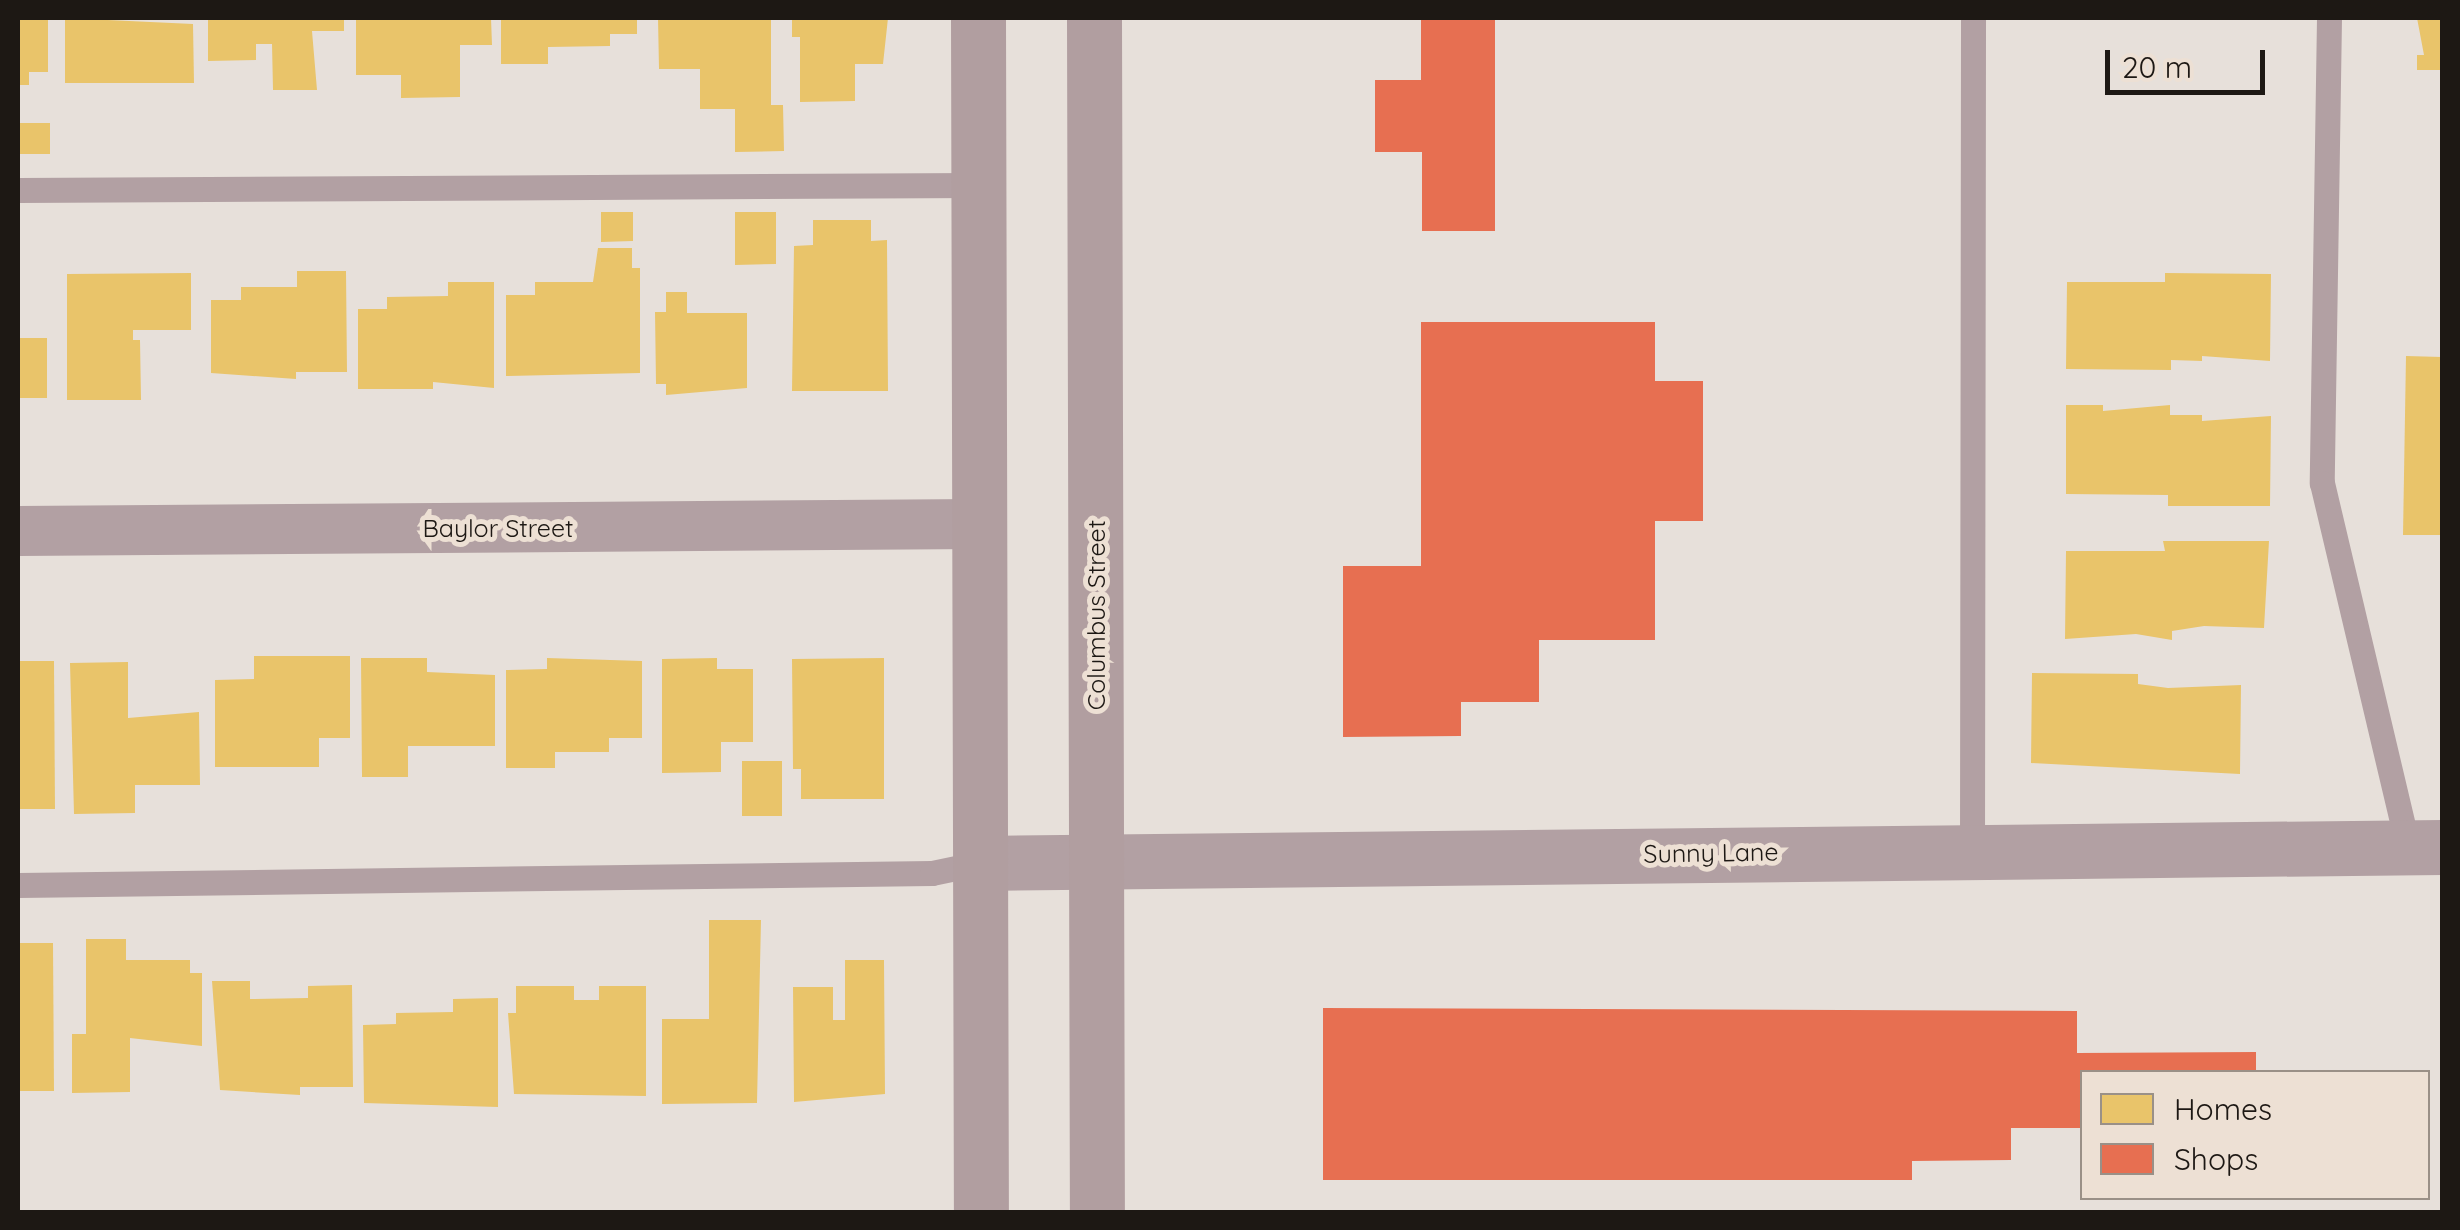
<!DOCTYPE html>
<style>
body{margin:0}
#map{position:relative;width:2460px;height:1230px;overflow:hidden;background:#e7e0da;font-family:Quicksand,sans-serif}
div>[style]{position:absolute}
.homes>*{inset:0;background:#e9c46a}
.shops>*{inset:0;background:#e76f51}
.service>*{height:25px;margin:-12.5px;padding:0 12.5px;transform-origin:12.5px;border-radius:12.5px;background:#b2a0a3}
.minor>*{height:50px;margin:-25px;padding:0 25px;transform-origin:25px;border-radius:25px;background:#b2a0a3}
.tertiary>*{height:55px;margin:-27.5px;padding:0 27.5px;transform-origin:27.5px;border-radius:27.5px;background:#b2a0a3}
.secondary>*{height:55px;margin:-27.5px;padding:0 27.5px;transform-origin:27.5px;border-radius:27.5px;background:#b19ea0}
span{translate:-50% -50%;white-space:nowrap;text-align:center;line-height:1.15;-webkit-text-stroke:10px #ede0d4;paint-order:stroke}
.street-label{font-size:25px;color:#1d1814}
.frame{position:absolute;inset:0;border:20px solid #1d1814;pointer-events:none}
.legend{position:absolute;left:2080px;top:1070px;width:350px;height:130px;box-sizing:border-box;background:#ede0d4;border:2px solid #9a9087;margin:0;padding:12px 18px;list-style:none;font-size:30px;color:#1d1814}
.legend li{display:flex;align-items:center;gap:20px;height:50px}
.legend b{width:50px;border:2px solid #9a9087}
.scale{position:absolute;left:2105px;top:50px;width:160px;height:45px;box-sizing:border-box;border:5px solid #1d1814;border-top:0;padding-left:12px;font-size:30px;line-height:35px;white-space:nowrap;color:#1d1814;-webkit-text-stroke:8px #ede0d4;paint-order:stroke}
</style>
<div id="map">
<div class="homes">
<i style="clip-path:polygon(18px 18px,48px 18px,48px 72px,29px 72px,29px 85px,18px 85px)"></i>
<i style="clip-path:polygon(65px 18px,193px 24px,194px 83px,65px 83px)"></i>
<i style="clip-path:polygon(208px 18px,344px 18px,344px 31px,312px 31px,317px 90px,273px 90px,272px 44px,256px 44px,256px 60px,208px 61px)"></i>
<i style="clip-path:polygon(356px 18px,491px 18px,492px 45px,460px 45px,460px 97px,401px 98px,401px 75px,356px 75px)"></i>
<i style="clip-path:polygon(501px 18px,637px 18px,637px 34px,610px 34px,610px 46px,548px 47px,548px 64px,501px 64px)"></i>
<i style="clip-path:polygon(658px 18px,771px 18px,771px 105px,783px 105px,784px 151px,735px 152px,735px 109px,700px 109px,700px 69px,659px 69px)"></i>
<i style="clip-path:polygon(792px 18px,888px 18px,883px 64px,855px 64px,855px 101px,800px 102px,800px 37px,792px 37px)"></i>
<i style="clip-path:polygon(2417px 18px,2442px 18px,2442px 70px,2417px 70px,2417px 55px,2424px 55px)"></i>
<i style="clip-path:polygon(18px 123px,50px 123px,50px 154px,18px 154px)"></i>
<i style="clip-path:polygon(601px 212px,633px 212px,633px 241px,601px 242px)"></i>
<i style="clip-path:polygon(735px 212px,776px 212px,776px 264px,735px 265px)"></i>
<i style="clip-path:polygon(813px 220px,871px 220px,871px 241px,887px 240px,888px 391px,792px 391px,794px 246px,813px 245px)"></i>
<i style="clip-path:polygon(598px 248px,632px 248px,632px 268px,640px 268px,640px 373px,506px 376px,506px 295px,535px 295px,535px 282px,593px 282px)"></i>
<i style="clip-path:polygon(297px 271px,346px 271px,347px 372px,296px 372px,296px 379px,211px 373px,211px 300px,241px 300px,241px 287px,297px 287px)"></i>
<i style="clip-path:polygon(191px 273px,191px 330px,133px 330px,133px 340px,140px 340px,141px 400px,67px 400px,67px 274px)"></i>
<i style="clip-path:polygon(2165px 273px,2271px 274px,2270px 361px,2202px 356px,2202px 361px,2171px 360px,2171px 370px,2066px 369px,2067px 282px,2165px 282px)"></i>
<i style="clip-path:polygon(448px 282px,494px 282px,494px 388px,433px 382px,433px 389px,358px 389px,358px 309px,387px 309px,387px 297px,448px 296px)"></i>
<i style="clip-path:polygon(666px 292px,687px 292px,687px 313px,747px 313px,747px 388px,666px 395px,666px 384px,656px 384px,655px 312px,666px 312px)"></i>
<i style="clip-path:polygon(18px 338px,47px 338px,47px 398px,18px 398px)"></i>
<i style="clip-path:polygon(2406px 356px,2442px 357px,2442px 535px,2403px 535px)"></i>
<i style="clip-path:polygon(2066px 405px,2103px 405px,2103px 411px,2170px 405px,2170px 415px,2202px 415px,2202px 421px,2271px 416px,2270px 506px,2168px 506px,2168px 495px,2066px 494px)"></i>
<i style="clip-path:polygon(2163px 541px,2269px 541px,2264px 628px,2204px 626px,2172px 631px,2172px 640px,2136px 634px,2065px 639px,2066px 551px,2165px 551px)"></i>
<i style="clip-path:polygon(254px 656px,350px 656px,350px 738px,319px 738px,319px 767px,215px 767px,215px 680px,254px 679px)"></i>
<i style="clip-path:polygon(361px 658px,427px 658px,427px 672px,495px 675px,495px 746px,408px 746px,408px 777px,362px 777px)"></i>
<i style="clip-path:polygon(547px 658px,642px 661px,642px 738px,609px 738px,609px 752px,555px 752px,555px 768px,506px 768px,506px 670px,547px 669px)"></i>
<i style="clip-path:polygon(717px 658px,717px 669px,753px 669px,753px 742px,721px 742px,721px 772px,662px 773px,662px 659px)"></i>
<i style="clip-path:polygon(884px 658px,884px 799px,801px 799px,801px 769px,793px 769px,792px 659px)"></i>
<i style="clip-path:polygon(18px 661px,54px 661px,55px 809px,18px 809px)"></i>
<i style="clip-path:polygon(128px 662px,128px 718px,199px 712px,200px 785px,135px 785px,135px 813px,74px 814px,70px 663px)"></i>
<i style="clip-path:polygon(2032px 673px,2138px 674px,2138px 684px,2168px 688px,2241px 685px,2240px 774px,2031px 763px)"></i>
<i style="clip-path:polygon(742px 761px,782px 761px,782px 816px,742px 816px)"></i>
<i style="clip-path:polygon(709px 920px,761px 920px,757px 1103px,662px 1104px,662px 1019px,709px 1019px)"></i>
<i style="clip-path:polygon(86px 939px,126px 939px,126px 960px,190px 960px,190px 973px,202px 973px,202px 1046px,130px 1038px,130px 1092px,72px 1093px,72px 1034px,86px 1034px)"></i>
<i style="clip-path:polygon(18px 943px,53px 943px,54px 1091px,18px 1091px)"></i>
<i style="clip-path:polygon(845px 960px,884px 960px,885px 1094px,794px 1102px,793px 987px,833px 987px,833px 1020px,845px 1020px)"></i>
<i style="clip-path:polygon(212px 981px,250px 981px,250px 999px,308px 998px,308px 986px,352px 985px,353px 1087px,300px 1087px,300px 1095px,220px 1090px)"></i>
<i style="clip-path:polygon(516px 986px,574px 986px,574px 1000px,599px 1000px,599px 986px,646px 986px,646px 1096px,514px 1094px,508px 1013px,516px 1013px)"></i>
<i style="clip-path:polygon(498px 998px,498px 1107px,364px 1103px,363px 1025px,396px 1024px,396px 1013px,453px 1012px,453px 999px)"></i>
</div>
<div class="shops">
<i style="clip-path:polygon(1421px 18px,1495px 18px,1495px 231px,1422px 231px,1422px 152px,1375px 152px,1375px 80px,1421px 80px)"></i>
<i style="clip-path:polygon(1421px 322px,1655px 322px,1655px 381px,1703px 381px,1703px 521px,1655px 521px,1655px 640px,1539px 640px,1539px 702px,1461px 702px,1461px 736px,1343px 737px,1343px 566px,1421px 566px)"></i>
<i style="clip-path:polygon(1323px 1008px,2077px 1011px,2077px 1053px,2256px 1052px,2256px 1072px,2082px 1072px,2082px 1128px,2011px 1128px,2011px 1160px,1912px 1161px,1912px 1180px,1323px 1180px)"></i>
</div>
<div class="service">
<i style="left:2329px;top:18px;width:465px;rotate:90.9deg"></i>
<i style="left:2322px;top:483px;width:374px;rotate:76.7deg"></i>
<i style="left:18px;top:190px;width:961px;rotate:-0.3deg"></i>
<i style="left:1972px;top:850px;width:832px;rotate:-89.93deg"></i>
<i style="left:18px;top:885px;width:914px;rotate:-0.75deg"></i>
<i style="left:932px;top:873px;width:49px;rotate:-11.8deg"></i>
</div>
<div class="minor">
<i style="left:18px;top:531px;width:961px;rotate:-0.42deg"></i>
</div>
<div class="tertiary">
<i style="left:980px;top:863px;width:1462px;rotate:-0.63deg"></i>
</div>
<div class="secondary">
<i style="left:978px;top:18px;width:1194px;rotate:89.86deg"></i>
<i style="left:1094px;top:18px;width:1194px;rotate:89.86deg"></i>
</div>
<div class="street-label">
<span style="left:498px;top:528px">Baylor Street</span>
<span style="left:1096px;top:615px;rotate:-90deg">Columbus Street</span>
<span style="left:1711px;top:853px;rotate:-1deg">Sunny Lane</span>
</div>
<div class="frame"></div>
<ul class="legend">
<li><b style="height:28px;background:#e9c46a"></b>Homes</li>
<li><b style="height:28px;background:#e76f51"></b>Shops</li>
</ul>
<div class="scale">20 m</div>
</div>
